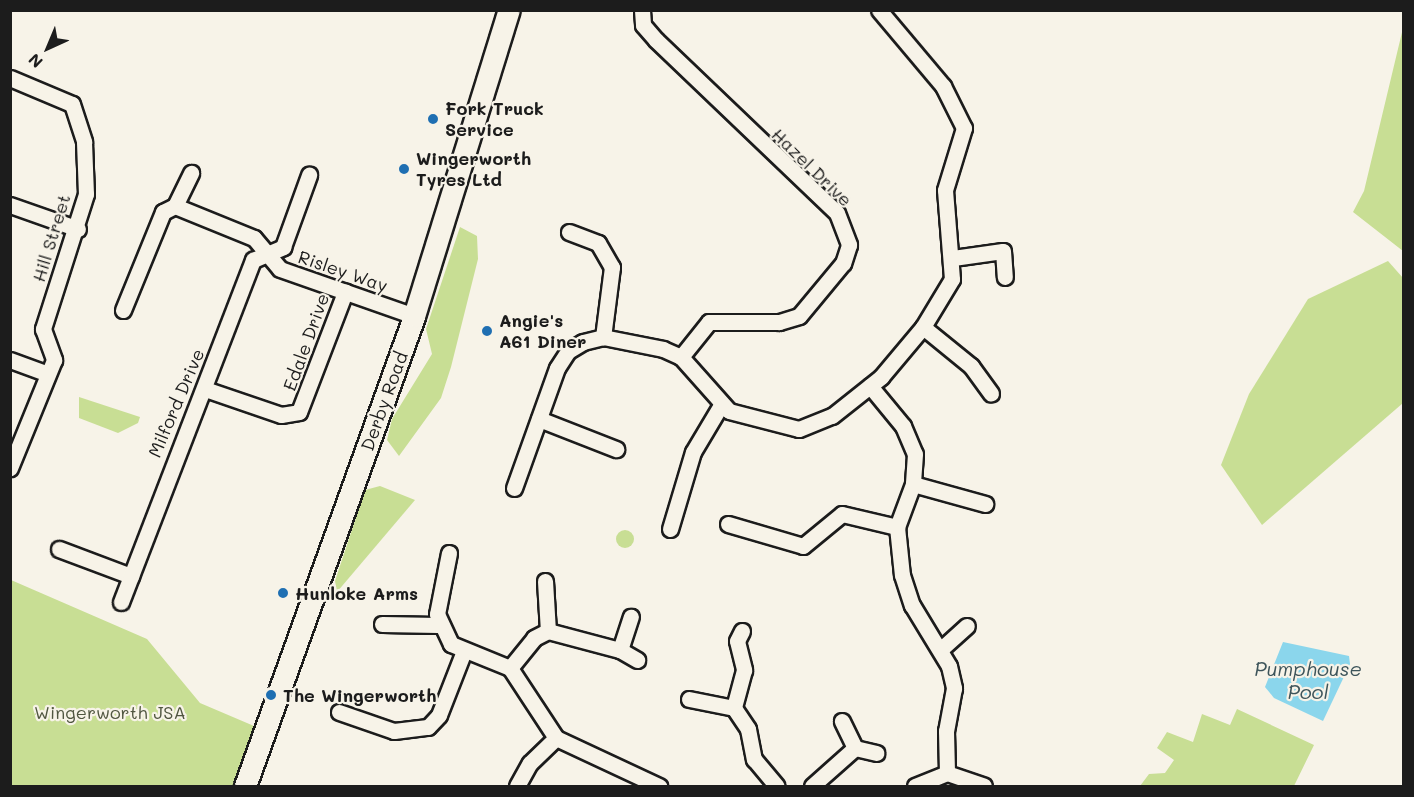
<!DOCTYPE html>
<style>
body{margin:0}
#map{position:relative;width:1414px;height:797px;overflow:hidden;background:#f7f3e8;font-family:Mali,sans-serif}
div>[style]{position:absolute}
.green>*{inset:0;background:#c8de94}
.round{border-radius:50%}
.water>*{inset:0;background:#8bd6ec}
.roads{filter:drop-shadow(2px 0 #1c1c1c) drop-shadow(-2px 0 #1c1c1c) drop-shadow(0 2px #1c1c1c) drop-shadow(0 -2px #1c1c1c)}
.minor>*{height:15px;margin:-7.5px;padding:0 7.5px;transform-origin:7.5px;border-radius:7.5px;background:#f7f3e8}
.highway>*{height:21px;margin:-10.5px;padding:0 10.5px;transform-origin:10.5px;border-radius:10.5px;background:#f7f3e8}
.dots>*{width:16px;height:16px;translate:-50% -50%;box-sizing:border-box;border:3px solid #f7f3e8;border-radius:50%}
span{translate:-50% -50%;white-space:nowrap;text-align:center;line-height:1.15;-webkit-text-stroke:4.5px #f7f3e8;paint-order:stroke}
.poi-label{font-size:18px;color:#1c1c1c;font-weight:700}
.left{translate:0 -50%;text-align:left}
.street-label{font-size:18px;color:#1c1c1c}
.park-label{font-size:18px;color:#505640}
.water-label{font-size:20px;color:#3d545a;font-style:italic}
.frame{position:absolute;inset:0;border:12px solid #1c1c1c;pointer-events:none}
.north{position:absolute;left:18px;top:18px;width:60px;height:60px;-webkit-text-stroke:4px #f7f3e8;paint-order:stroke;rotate:224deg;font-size:16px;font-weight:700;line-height:24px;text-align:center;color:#1c1c1c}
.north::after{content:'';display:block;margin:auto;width:21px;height:27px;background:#1c1c1c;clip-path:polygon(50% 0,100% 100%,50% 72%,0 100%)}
</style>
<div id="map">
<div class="green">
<i style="clip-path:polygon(1403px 28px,1403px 251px,1353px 212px,1364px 191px)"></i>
<i style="clip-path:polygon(460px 227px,477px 236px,478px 259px,451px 367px,441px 398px,399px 456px,387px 440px,392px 419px,432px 354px,426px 329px)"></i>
<i style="clip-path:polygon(1388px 261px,1403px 278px,1403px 403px,1262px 525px,1221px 465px,1249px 394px,1308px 299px)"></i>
<i style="clip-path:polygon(79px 397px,140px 417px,138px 423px,118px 433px,79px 418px)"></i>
<i style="clip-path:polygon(380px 486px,415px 500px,337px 592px,335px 581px,365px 490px)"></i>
<i class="round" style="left:616px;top:530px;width:18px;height:18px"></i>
<i style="clip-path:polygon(11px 580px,147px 639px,200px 703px,254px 726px,233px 786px,11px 786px)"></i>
<i style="clip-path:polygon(1237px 709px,1314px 745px,1294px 786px,1140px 786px,1149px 774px,1165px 773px,1174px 760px,1157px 748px,1167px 732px,1193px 742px,1202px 714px,1230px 725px)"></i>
</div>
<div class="water">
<i style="clip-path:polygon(1283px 642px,1349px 656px,1350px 664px,1323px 721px,1274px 698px,1265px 687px)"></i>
</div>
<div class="roads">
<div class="minor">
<i style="left:642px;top:10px;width:15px;rotate:86deg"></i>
<i style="left:643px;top:25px;width:20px;rotate:49deg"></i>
<i style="left:656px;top:40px;width:250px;rotate:43.7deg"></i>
<i style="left:837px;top:213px;width:34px;rotate:69deg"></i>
<i style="left:849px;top:245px;width:19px;rotate:108deg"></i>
<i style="left:843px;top:263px;width:69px;rotate:129.7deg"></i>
<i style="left:799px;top:316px;width:21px;rotate:163deg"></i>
<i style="left:779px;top:322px;width:70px;rotate:180deg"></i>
<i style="left:709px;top:322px;width:45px;rotate:128.7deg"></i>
<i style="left:10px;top:78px;width:67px;rotate:22.8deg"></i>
<i style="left:72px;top:104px;width:40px;rotate:72deg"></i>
<i style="left:84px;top:142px;width:52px;rotate:87.8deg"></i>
<i style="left:86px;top:194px;width:142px;rotate:107.7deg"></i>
<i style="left:43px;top:329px;width:33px;rotate:70deg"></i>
<i style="left:54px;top:360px;width:117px;rotate:112.2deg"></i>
<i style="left:10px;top:205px;width:72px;rotate:19.4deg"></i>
<i style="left:175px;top:206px;width:37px;rotate:-64deg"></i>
<i style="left:569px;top:232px;width:31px;rotate:21deg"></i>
<i style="left:598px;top:243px;width:28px;rotate:60deg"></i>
<i style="left:612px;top:267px;width:71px;rotate:97.3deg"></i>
<i style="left:953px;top:258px;width:50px;rotate:-8deg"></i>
<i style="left:1003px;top:251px;width:26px;rotate:86deg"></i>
<i style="left:123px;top:310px;width:106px;rotate:-67.8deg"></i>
<i style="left:163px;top:212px;width:13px;rotate:-27deg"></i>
<i style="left:175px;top:206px;width:85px;rotate:22.1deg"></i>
<i style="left:254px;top:238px;width:40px;rotate:50deg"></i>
<i style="left:280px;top:269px;width:142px;rotate:19.3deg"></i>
<i style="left:923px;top:327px;width:62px;rotate:39.1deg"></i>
<i style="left:971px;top:366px;width:34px;rotate:54deg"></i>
<i style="left:10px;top:360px;width:40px;rotate:20.2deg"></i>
<i style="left:870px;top:386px;width:52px;rotate:50.5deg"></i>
<i style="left:903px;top:426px;width:30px;rotate:67deg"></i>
<i style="left:915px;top:454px;width:30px;rotate:94deg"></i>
<i style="left:913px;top:484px;width:46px;rotate:110.4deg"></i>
<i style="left:897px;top:527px;width:48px;rotate:84.1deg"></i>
<i style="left:902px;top:575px;width:32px;rotate:72deg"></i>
<i style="left:912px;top:605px;width:71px;rotate:58.8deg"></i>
<i style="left:949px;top:666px;width:23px;rotate:77deg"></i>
<i style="left:954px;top:688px;width:44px;rotate:100.5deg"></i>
<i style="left:946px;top:731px;width:42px;rotate:88.6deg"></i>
<i style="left:205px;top:389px;width:80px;rotate:18.9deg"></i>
<i style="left:281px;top:415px;width:18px;rotate:-9deg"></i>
<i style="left:299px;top:412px;width:129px;rotate:-69deg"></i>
<i style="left:539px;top:419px;width:83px;rotate:21.3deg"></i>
<i style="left:913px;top:484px;width:75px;rotate:15.5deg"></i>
<i style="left:514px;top:488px;width:127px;rotate:-70.3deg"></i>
<i style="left:557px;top:368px;width:20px;rotate:-57deg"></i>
<i style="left:568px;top:351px;width:17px;rotate:-31deg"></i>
<i style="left:583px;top:342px;width:21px;rotate:-14deg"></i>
<i style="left:603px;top:337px;width:61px;rotate:11.3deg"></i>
<i style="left:663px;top:349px;width:20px;rotate:24deg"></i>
<i style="left:681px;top:357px;width:72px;rotate:48.4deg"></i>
<i style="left:729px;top:411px;width:72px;rotate:14.4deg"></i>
<i style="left:799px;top:429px;width:35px;rotate:-22deg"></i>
<i style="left:832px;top:416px;width:63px;rotate:-38.5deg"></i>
<i style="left:881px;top:377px;width:65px;rotate:-50deg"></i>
<i style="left:923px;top:327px;width:56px;rotate:-58.9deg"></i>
<i style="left:952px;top:279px;width:89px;rotate:-94.5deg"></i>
<i style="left:945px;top:190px;width:65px;rotate:-73deg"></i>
<i style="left:964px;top:128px;width:47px;rotate:-116.6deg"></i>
<i style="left:943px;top:86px;width:99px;rotate:-130.1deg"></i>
<i style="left:728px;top:524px;width:78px;rotate:16.3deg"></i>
<i style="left:803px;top:546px;width:50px;rotate:-39.4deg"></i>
<i style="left:842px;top:514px;width:57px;rotate:13.3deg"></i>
<i style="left:670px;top:529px;width:80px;rotate:-73.4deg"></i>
<i style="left:693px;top:452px;width:55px;rotate:-59.2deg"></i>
<i style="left:59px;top:549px;width:77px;rotate:20.6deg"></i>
<i style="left:449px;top:553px;width:62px;rotate:101.1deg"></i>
<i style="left:437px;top:614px;width:33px;rotate:65deg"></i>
<i style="left:451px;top:644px;width:64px;rotate:22.1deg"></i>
<i style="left:510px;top:668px;width:84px;rotate:56.7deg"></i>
<i style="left:556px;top:738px;width:114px;rotate:25deg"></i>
<i style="left:545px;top:581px;width:50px;rotate:86.6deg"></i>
<i style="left:548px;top:631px;width:74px;rotate:14.8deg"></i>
<i style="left:620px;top:650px;width:35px;rotate:-72deg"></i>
<i style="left:121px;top:602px;width:367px;rotate:-68.9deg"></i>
<i style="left:253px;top:260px;width:33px;rotate:-23deg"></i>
<i style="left:283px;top:247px;width:77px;rotate:-70.1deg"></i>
<i style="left:382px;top:624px;width:56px;rotate:1deg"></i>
<i style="left:742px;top:631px;width:11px;rotate:117deg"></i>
<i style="left:737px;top:641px;width:30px;rotate:76deg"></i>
<i style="left:744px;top:670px;width:39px;rotate:105deg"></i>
<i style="left:734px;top:708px;width:25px;rotate:56deg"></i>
<i style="left:748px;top:729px;width:31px;rotate:79deg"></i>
<i style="left:754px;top:759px;width:35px;rotate:50deg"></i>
<i style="left:620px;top:650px;width:20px;rotate:30deg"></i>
<i style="left:940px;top:650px;width:36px;rotate:-42deg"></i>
<i style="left:510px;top:668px;width:38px;rotate:-51deg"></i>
<i style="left:534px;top:638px;width:16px;rotate:-27deg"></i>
<i style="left:689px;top:699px;width:46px;rotate:11.3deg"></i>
<i style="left:339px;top:712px;width:58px;rotate:19.1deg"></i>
<i style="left:394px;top:731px;width:34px;rotate:-7deg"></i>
<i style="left:428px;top:727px;width:16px;rotate:-47deg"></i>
<i style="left:439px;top:715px;width:69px;rotate:-68.7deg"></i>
<i style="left:855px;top:748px;width:22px;rotate:13deg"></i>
<i style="left:517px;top:786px;width:26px;rotate:-61deg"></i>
<i style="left:530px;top:763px;width:36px;rotate:-44deg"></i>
<i style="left:812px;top:786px;width:57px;rotate:-41.5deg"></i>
<i style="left:855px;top:748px;width:30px;rotate:-116deg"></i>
<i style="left:915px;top:786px;width:35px;rotate:-22deg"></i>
<i style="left:947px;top:773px;width:39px;rotate:19deg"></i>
</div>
<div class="highway">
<i style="left:245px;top:786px;width:499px;rotate:-70.2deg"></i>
<i style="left:414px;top:316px;width:320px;rotate:-72.8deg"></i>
</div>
</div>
<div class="dots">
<i style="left:433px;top:119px;background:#1f6fb2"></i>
<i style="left:404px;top:169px;background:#1f6fb2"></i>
<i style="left:487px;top:331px;background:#1f6fb2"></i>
<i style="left:283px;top:593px;background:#1f6fb2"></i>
<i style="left:271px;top:695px;background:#1f6fb2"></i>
</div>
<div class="poi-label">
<span class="left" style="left:445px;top:119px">Fork Truck<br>Service</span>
<span class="left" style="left:416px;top:169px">Wingerworth<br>Tyres Ltd</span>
<span class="left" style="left:499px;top:331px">Angie's<br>A61 Diner</span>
<span class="left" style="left:295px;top:593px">Hunloke Arms</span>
<span class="left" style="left:283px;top:695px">The Wingerworth</span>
</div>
<div class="street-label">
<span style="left:812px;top:167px;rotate:44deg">Hazel Drive</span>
<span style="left:51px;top:238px;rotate:-73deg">Hill Street</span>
<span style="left:343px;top:271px;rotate:19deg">Risley Way</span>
<span style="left:306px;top:342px;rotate:-70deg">Edale Drive</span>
<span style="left:384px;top:401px;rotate:-70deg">Derby Road</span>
<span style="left:176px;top:403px;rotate:-67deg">Milford Drive</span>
</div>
<div class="park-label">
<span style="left:110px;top:712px">Wingerworth JSA</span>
</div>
<div class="water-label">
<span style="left:1308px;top:680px">Pumphouse<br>Pool</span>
</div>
<div class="frame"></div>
<div class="north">N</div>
</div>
